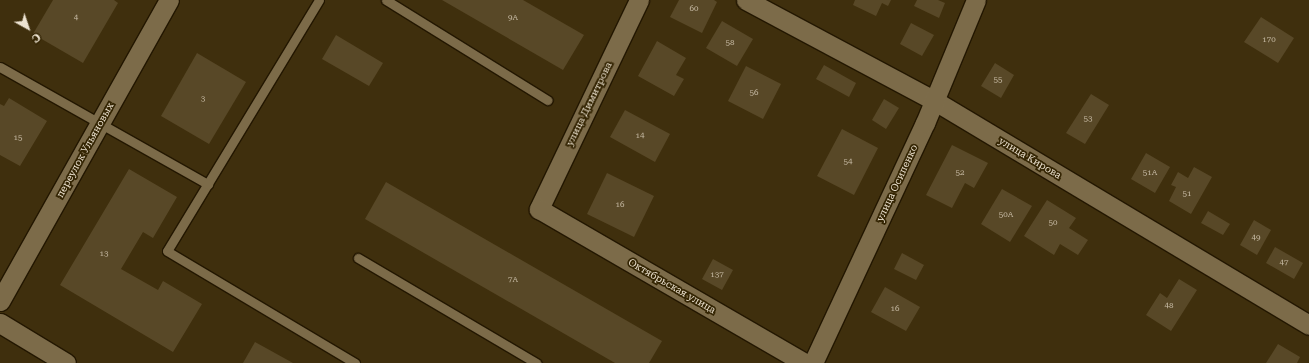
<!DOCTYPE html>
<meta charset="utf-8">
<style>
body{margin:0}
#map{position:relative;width:1309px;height:363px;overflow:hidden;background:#3f2f0d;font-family:"Roboto Serif",serif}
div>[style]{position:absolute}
.building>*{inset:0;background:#584827}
.roads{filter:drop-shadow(1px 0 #231701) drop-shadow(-1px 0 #231701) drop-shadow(0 1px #231701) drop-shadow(0 -1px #231701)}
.lane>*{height:9px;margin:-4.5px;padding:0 4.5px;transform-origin:4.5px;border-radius:4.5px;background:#7c6b49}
.street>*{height:19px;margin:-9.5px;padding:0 9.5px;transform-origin:9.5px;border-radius:9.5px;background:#7c6b49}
span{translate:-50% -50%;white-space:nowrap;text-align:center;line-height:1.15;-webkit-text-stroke:3.5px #342503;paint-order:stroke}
.number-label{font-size:8px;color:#c8bca6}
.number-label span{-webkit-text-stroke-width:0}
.street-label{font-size:10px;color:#ede3d1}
.north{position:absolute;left:8px;top:8px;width:40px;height:40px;-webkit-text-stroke:3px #342503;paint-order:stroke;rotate:140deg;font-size:11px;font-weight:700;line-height:16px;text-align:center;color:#ede3d1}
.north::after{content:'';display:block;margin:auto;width:14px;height:18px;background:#ede3d1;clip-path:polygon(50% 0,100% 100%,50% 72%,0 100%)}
</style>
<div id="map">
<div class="building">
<i style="clip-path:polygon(53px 0,114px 0,118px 3px,83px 63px,33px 34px)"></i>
<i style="clip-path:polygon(442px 0,523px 0,584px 35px,563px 70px)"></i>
<i style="clip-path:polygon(679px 0,714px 0,717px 2px,702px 33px,670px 17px)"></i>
<i style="clip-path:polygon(855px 0,891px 0,888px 6px,882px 3px,876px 16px,853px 5px)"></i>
<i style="clip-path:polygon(917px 0,938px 0,945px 3px,939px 18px,914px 6px)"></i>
<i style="clip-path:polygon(1261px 17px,1294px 38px,1278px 63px,1244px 42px)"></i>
<i style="clip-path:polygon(722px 21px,753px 39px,737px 66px,706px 48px)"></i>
<i style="clip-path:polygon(911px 23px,934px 35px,922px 56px,900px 44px)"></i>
<i style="clip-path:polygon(336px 35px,383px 63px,369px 86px,322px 59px)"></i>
<i style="clip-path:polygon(657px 41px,686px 58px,676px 75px,684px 79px,674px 96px,638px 76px)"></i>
<i style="clip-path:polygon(197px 53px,246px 82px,209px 144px,161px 116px)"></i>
<i style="clip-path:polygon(995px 63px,1014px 75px,1001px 98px,981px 86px)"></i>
<i style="clip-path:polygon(824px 65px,856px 83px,849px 97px,816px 79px)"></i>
<i style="clip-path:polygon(746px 66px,781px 84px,763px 119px,728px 101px)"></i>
<i style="clip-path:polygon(1091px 94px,1109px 105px,1085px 144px,1066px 133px)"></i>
<i style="clip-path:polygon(9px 98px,47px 121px,20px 166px,0 155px,0 104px,4px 106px)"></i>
<i style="clip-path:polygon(884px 99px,899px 108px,886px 129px,872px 120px)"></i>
<i style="clip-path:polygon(625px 110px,670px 134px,655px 162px,610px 137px)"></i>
<i style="clip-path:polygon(842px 129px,878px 148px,854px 195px,817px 176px)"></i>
<i style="clip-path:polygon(952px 145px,988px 163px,974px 188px,965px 183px,952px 208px,926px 195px)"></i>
<i style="clip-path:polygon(1146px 153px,1170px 167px,1155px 193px,1131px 179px)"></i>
<i style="clip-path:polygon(1194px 167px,1212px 177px,1191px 214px,1169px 201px,1176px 187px,1171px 185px,1178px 172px,1188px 178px)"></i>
<i style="clip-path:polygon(129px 169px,177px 197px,153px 238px,143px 232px,121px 269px,158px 290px,163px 281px,202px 304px,173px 352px,60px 285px)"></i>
<i style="clip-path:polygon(607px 173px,654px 196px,634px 237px,587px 214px)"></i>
<i style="clip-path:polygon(386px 182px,662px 341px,649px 363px,615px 363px,365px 219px)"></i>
<i style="clip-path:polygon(1002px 189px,1032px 206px,1010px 242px,981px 224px)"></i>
<i style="clip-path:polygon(1047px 200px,1076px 218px,1069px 228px,1088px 240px,1078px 255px,1060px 244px,1054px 255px,1024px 236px)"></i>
<i style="clip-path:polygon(1208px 211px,1230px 224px,1223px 235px,1201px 223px)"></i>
<i style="clip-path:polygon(1254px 220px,1271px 230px,1257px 255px,1240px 245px)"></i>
<i style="clip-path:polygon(1275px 247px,1303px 263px,1294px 279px,1266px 263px)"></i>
<i style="clip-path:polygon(902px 253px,924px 265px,916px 280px,894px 269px)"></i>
<i style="clip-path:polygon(713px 259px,733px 270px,722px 290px,702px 279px)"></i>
<i style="clip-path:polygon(1179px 279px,1197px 290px,1171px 331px,1146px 315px,1160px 293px,1167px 298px)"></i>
<i style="clip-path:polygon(885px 287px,920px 307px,906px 331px,871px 312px)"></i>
<i style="clip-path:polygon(255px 342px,293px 363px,243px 363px)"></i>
<i style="clip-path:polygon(1278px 344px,1300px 357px,1297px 363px,1266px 363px)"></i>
</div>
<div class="roads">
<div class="lane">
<i style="left:319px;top:0;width:293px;rotate:121.2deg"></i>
<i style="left:167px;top:251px;width:219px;rotate:30.8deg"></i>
<i style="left:386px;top:0;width:190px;rotate:31.8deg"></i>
<i style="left:0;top:67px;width:239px;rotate:29.4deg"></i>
<i style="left:358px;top:258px;width:207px;rotate:30.5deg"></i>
</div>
<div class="street">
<i style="left:639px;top:0;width:232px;rotate:115.6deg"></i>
<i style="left:539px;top:209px;width:307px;rotate:30.1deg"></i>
<i style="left:746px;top:0;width:214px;rotate:28.1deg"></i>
<i style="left:935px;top:101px;width:436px;rotate:30.9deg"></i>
<i style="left:0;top:301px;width:345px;rotate:-60.7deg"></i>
<i style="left:0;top:323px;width:77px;rotate:31.2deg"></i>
<i style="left:813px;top:363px;width:265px;rotate:-65deg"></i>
<i style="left:925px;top:123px;width:133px;rotate:-67.5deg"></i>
</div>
</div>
<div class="number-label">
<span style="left:694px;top:9px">60</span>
<span style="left:76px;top:18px">4</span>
<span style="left:513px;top:18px">9А</span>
<span style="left:1269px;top:40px">170</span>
<span style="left:730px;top:43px">58</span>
<span style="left:998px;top:80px">55</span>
<span style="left:754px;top:93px">56</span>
<span style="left:203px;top:99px">3</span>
<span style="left:1088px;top:119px">53</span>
<span style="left:640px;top:136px">14</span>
<span style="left:18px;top:138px">15</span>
<span style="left:848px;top:162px">54</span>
<span style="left:960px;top:173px">52</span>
<span style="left:1150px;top:173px">51А</span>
<span style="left:1187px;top:194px">51</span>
<span style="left:620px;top:205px">16</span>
<span style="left:1006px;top:215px">50А</span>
<span style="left:1053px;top:223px">50</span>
<span style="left:1256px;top:238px">49</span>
<span style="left:104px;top:254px">13</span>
<span style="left:1284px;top:263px">47</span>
<span style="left:717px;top:275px">137</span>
<span style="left:513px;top:280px">7А</span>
<span style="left:1169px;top:306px">48</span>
<span style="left:895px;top:309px">16</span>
</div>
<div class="street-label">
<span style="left:589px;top:104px;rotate:-64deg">улица Димитрова</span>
<span style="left:85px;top:150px;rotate:-61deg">переулок Ульяновых</span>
<span style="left:1030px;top:158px;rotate:31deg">улица Кирова</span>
<span style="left:897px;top:183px;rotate:-65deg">улица Осипенко</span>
<span style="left:672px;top:286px;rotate:30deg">Октябрьская улица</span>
</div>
<div class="north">С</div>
</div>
